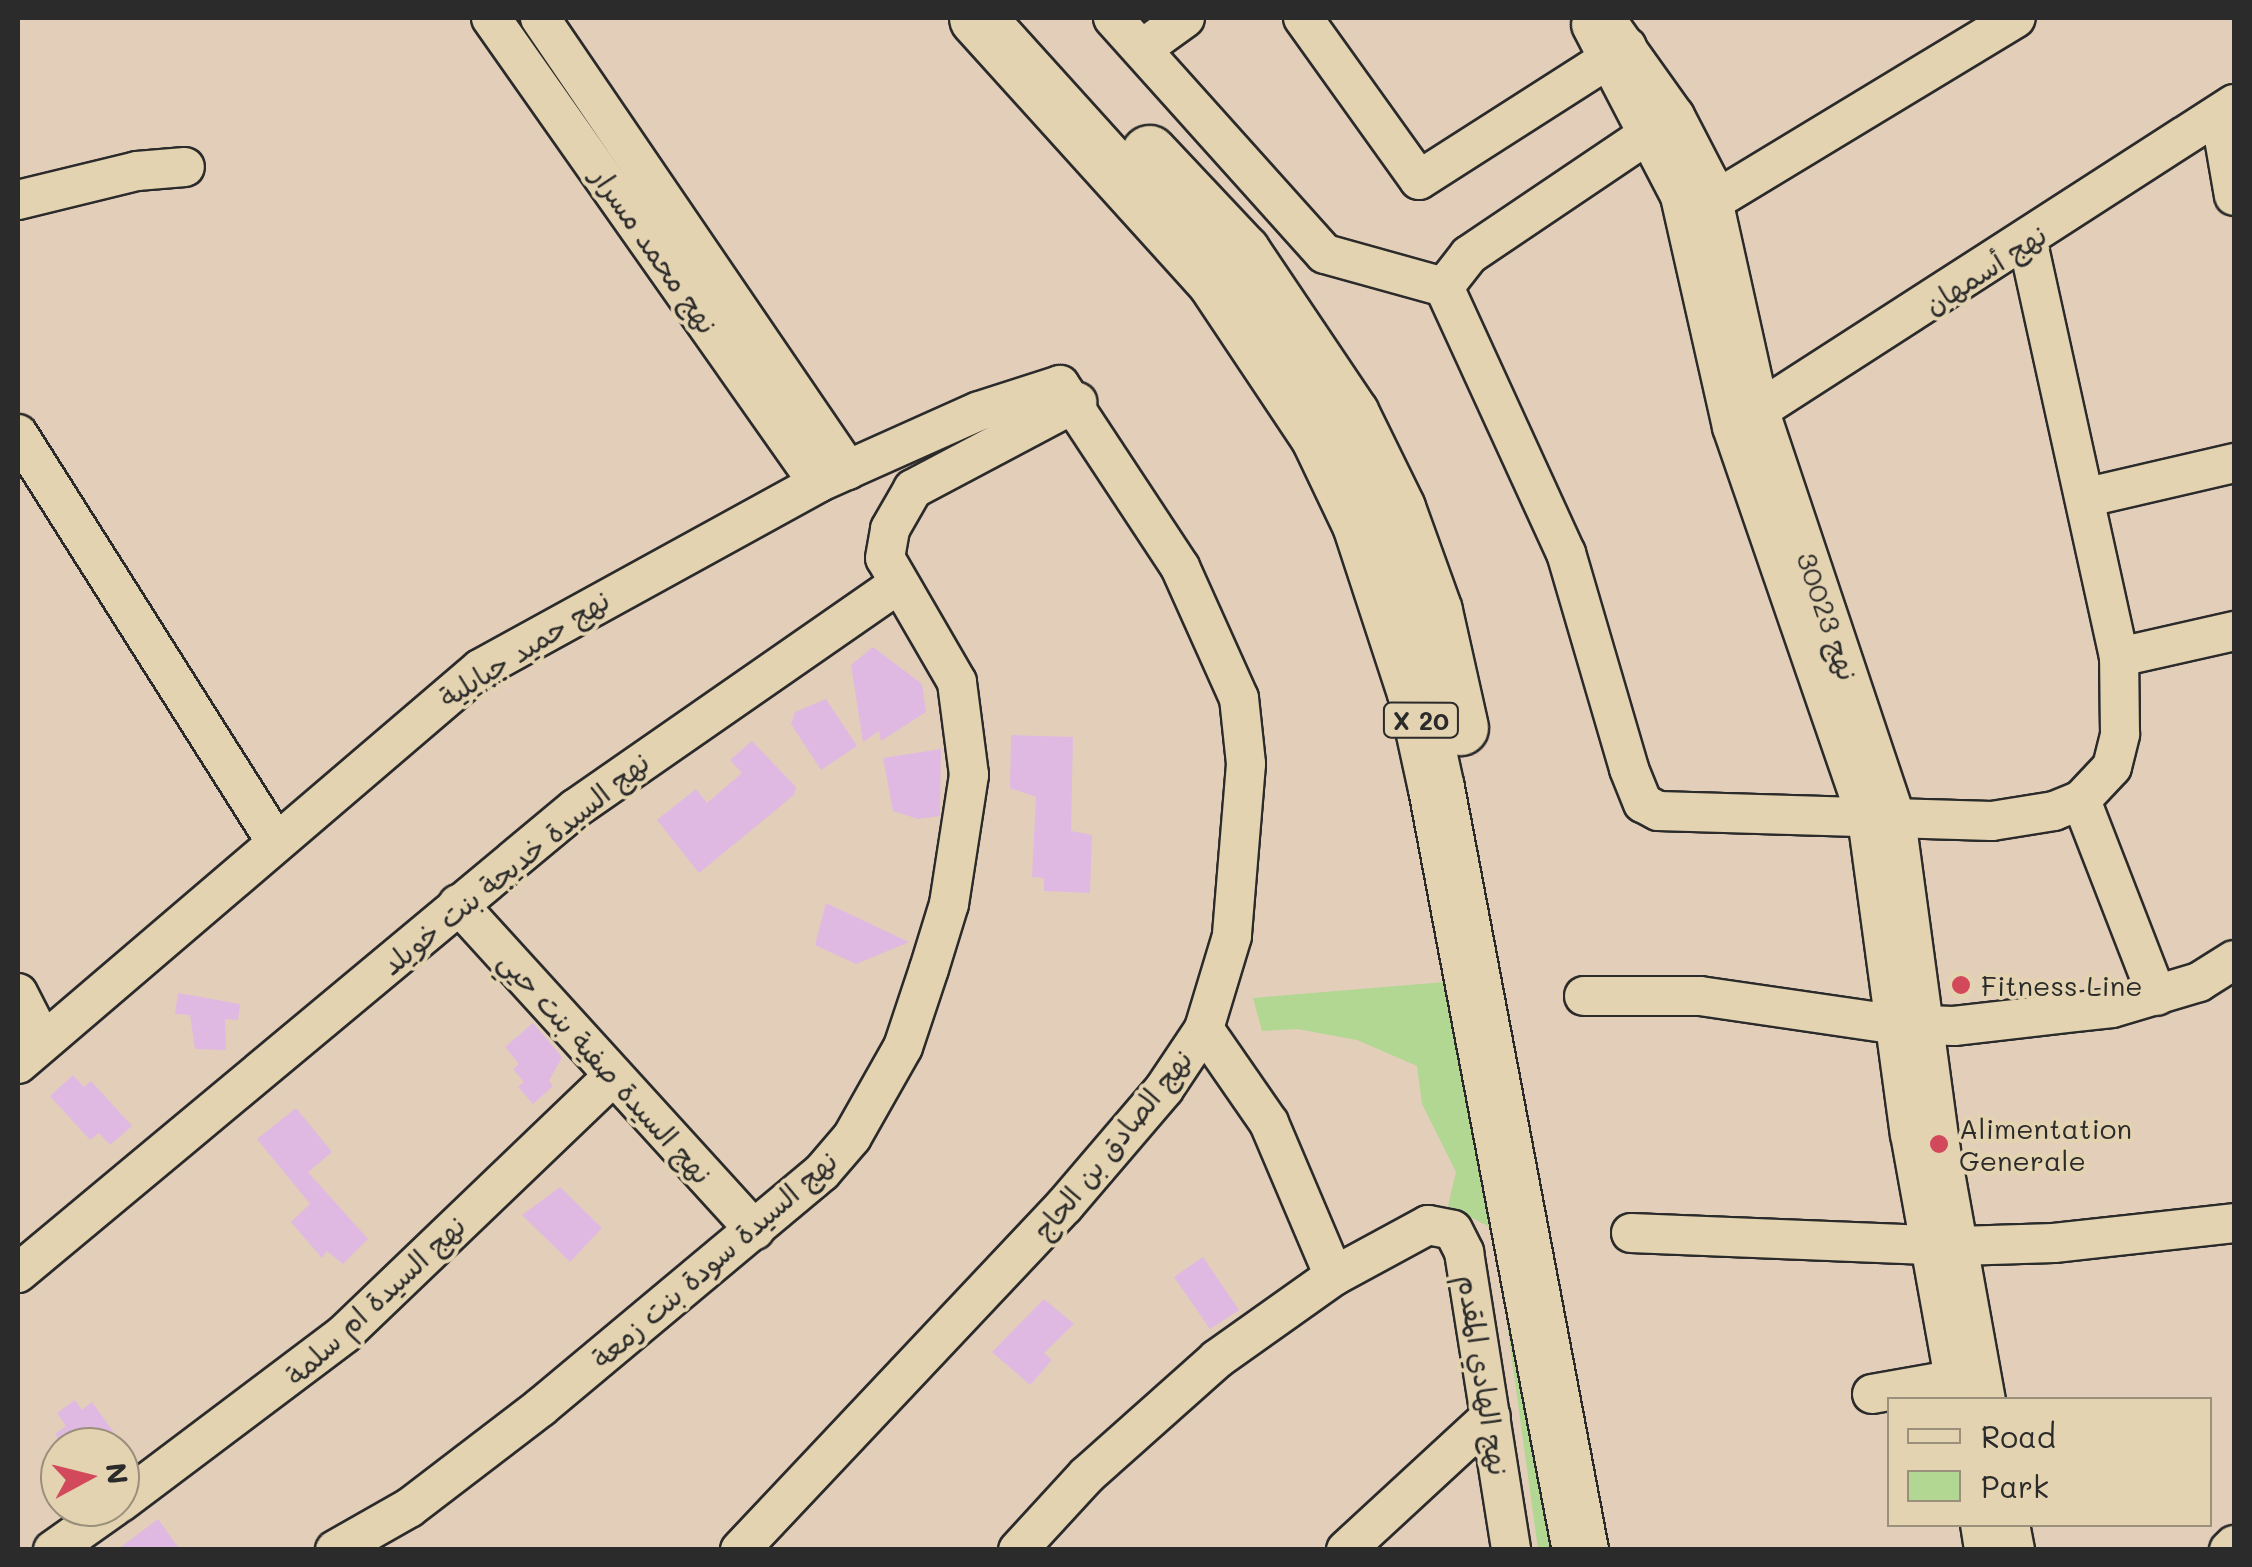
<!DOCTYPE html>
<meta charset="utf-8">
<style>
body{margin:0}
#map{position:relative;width:2252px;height:1567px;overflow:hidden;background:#e3ceba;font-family:Mali,"Playpen Sans Arabic",sans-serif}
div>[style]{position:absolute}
.green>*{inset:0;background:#b1d793}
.building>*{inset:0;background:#dfb9e2}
.roads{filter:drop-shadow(2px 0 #2b2b2b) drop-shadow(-2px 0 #2b2b2b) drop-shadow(0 2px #2b2b2b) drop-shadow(0 -2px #2b2b2b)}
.minor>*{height:38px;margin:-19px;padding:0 19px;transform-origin:19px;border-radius:19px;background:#e4d3b0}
.highway>*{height:55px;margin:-27.5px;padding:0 27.5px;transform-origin:27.5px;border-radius:27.5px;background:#e4d3b0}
.dots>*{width:28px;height:28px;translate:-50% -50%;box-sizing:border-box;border:5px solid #e4d3b0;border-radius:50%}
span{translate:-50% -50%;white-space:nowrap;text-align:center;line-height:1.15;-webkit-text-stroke:8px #e4d3b0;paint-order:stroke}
.shield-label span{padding:2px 8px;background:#e4d3b0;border:2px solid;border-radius:8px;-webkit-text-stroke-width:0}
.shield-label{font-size:25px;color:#2b2b2b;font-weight:700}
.street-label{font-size:28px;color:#2b2b2b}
.poi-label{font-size:28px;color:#2b2b2b}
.left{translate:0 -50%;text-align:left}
.frame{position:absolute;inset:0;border:20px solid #2b2b2b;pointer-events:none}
.legend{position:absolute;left:1887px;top:1397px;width:325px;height:130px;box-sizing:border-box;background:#e4d3b0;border:2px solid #9a907b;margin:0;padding:12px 18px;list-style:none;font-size:30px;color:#2b2b2b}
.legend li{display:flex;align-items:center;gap:20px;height:50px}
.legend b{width:50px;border:2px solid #9a907b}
.north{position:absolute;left:40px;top:1427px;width:100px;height:100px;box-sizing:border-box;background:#e4d3b0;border:2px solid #9a907b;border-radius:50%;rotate:83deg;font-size:28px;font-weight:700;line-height:40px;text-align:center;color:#2b2b2b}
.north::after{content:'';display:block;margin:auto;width:35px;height:45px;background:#d1495b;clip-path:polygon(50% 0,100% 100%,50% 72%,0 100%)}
</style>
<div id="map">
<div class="green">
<i style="clip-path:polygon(1445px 982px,1564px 1549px,1538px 1549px,1494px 1229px,1448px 1206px,1456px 1172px,1422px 1104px,1417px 1066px,1357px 1040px,1297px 1029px,1262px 1031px,1253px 998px)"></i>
</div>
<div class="building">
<i style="clip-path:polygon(873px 647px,922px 684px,926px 712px,881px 741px,879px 731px,863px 742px,851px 665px)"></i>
<i style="clip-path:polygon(826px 699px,857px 746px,821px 770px,791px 724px,795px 712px)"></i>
<i style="clip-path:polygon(1011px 735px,1073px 737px,1071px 831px,1092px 835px,1090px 893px,1044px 891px,1044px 878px,1032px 877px,1036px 797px,1010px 788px)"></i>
<i style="clip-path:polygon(752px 741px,796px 787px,794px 795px,699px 873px,657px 820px,696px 789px,707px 803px,742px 773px,730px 760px)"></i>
<i style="clip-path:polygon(941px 749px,940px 816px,918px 819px,893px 811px,883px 758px)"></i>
<i style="clip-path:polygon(826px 903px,909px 942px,856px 964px,815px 945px)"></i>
<i style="clip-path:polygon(178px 993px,240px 1004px,238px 1020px,225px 1019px,226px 1050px,195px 1049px,190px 1015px,175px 1014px)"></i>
<i style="clip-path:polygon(533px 1023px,562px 1057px,549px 1081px,553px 1086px,533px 1104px,518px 1087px,524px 1082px,513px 1069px,519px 1064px,505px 1047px)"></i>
<i style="clip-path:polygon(73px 1075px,84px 1087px,91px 1081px,132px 1126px,110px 1145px,99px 1133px,90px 1140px,50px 1096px)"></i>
<i style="clip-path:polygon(296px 1108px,332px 1152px,308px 1172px,368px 1239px,343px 1264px,327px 1251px,322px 1258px,291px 1222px,310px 1204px,257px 1139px)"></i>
<i style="clip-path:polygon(560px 1187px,602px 1228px,570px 1262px,522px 1215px)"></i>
<i style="clip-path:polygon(1203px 1257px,1239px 1310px,1210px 1329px,1174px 1277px)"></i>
<i style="clip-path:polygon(1044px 1299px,1074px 1324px,1044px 1353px,1052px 1360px,1030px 1385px,992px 1352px)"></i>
<i style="clip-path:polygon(75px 1400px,82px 1410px,92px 1402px,124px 1447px,64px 1447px,55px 1434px,66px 1426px,57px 1413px)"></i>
<i style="clip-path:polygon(158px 1519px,180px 1550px,117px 1550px)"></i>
</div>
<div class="roads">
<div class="minor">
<i style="left:491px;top:18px;width:568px;rotate:54.88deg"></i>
<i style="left:540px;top:18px;width:547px;rotate:55.73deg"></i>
<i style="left:1113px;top:18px;width:317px;rotate:48.1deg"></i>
<i style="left:1325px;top:254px;width:123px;rotate:15.5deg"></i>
<i style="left:1303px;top:18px;width:199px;rotate:54.4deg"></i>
<i style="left:1419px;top:180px;width:247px;rotate:-32.6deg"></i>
<i style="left:1605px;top:18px;width:120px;rotate:54.5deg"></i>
<i style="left:1675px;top:116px;width:74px;rotate:62.7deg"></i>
<i style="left:1709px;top:182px;width:236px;rotate:77.5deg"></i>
<i style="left:1760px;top:412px;width:429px;rotate:71.5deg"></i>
<i style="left:1896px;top:819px;width:329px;rotate:82.3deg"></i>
<i style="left:1940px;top:1145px;width:259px;rotate:79.8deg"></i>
<i style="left:1591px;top:25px;width:193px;rotate:62.5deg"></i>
<i style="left:1680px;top:196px;width:237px;rotate:77.3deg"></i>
<i style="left:1732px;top:427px;width:414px;rotate:71deg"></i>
<i style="left:1867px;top:818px;width:319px;rotate:82.3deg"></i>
<i style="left:1910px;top:1134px;width:270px;rotate:79.8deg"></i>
<i style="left:1142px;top:49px;width:53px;rotate:-35.8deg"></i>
<i style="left:2220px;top:115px;width:82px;rotate:80.2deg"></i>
<i style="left:1675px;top:116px;width:249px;rotate:146deg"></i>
<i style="left:1469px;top:255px;width:41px;rotate:128deg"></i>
<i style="left:1444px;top:287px;width:293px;rotate:65.4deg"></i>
<i style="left:1566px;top:553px;width:225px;rotate:73.7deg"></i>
<i style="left:1629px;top:769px;width:37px;rotate:68deg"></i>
<i style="left:1643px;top:803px;width:17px;rotate:28deg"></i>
<i style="left:1658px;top:811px;width:334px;rotate:1.7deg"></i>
<i style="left:1992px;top:821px;width:63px;rotate:-9.2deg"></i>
<i style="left:2054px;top:811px;width:29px;rotate:-22deg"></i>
<i style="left:2081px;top:800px;width:45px;rotate:-46.8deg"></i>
<i style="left:2112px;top:767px;width:34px;rotate:-76deg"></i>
<i style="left:2120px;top:734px;width:77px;rotate:-90.7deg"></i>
<i style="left:2119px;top:657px;width:425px;rotate:-102.4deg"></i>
<i style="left:18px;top:200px;width:122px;rotate:-13.7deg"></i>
<i style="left:137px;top:171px;width:48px;rotate:-4.8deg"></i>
<i style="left:1694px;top:213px;width:376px;rotate:-31.2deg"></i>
<i style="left:1739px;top:423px;width:589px;rotate:-32.8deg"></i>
<i style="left:18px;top:434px;width:481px;rotate:57.7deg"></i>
<i style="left:2088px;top:497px;width:150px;rotate:-13.1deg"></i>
<i style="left:2119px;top:657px;width:118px;rotate:-12.7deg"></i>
<i style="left:2081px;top:800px;width:210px;rotate:68.8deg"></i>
<i style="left:458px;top:904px;width:441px;rotate:47.7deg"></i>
<i style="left:18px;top:993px;width:53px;rotate:62.9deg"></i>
<i style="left:1584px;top:996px;width:116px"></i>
<i style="left:1700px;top:996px;width:195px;rotate:8.3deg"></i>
<i style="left:1893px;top:1024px;width:61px;rotate:1.9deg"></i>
<i style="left:1954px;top:1026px;width:159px;rotate:-6.5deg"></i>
<i style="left:2112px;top:1008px;width:91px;rotate:-16.6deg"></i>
<i style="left:2199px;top:982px;width:41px;rotate:-32.2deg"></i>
<i style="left:1204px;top:1029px;width:114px;rotate:55.3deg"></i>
<i style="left:1269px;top:1123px;width:166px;rotate:67deg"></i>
<i style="left:18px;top:1064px;width:608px;rotate:-40.53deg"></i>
<i style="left:480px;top:669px;width:386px;rotate:-28.8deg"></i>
<i style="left:818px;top:483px;width:176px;rotate:-24.1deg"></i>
<i style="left:979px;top:411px;width:85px;rotate:-17.8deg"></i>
<i style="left:1060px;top:385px;width:218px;rotate:56.6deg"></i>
<i style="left:1180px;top:567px;width:144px;rotate:65.8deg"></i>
<i style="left:1239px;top:698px;width:66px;rotate:83.9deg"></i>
<i style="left:1246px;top:764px;width:173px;rotate:94.7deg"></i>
<i style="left:1232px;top:936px;width:97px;rotate:106.8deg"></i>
<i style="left:1204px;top:1029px;width:72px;rotate:123.7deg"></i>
<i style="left:1164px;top:1089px;width:153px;rotate:130.5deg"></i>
<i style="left:1065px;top:1205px;width:474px;rotate:133.3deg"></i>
<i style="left:1631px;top:1233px;width:328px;rotate:2.3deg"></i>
<i style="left:1959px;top:1246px;width:95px;rotate:-1.8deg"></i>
<i style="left:2054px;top:1243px;width:181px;rotate:-6.3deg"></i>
<i style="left:18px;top:1273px;width:726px;rotate:-39.81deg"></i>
<i style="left:576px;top:808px;width:392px;rotate:-34.8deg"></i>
<i style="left:1872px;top:1394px;width:109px;rotate:-10.1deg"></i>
<i style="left:120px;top:1503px;width:281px;rotate:-37deg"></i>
<i style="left:344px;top:1334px;width:373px;rotate:-43.8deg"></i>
<i style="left:1980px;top:1524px;width:26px;rotate:81deg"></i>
<i style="left:2010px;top:1524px;width:26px;rotate:79deg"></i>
<i style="left:53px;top:1550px;width:75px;rotate:-35.2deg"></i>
<i style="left:335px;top:1550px;width:85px;rotate:-29.6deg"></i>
<i style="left:409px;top:1508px;width:166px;rotate:-37.4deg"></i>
<i style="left:541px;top:1407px;width:366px;rotate:-39.9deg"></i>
<i style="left:822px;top:1172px;width:46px;rotate:-49.4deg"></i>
<i style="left:852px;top:1137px;width:103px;rotate:-60.5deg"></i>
<i style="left:903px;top:1047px;width:82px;rotate:-71.6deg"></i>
<i style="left:929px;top:969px;width:68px;rotate:-72.9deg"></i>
<i style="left:949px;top:904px;width:131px;rotate:-81.2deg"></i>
<i style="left:969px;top:775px;width:94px;rotate:-97.4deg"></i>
<i style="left:957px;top:682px;width:143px;rotate:-120.1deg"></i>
<i style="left:885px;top:558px;width:29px;rotate:-80deg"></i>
<i style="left:890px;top:529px;width:46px;rotate:-60.1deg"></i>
<i style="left:913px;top:489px;width:186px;rotate:-27.9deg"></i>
<i style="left:1018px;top:1550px;width:102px;rotate:-47.4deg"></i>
<i style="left:1087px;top:1475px;width:174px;rotate:-41.7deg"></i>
<i style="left:1217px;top:1359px;width:143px;rotate:-35.4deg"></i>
<i style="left:1334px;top:1276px;width:107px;rotate:-28.5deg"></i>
<i style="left:1428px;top:1225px;width:25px;rotate:11deg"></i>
<i style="left:1453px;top:1230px;width:25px;rotate:63deg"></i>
<i style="left:1464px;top:1252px;width:302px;rotate:81deg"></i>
<i style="left:1346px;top:1550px;width:197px;rotate:-42.7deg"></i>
<i style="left:2229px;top:1550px;width:7px;rotate:-45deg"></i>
</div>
<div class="highway">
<i style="left:977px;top:18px;width:353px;rotate:47.9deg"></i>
<i style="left:1214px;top:280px;width:187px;rotate:56.3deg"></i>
<i style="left:1318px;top:436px;width:98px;rotate:64.5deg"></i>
<i style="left:1360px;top:524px;width:177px;rotate:71.9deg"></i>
<i style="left:1415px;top:692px;width:98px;rotate:77.7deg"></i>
<i style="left:1436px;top:788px;width:775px;rotate:79.3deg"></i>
<i style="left:1149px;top:153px;width:136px;rotate:46.8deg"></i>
<i style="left:1242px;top:252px;width:195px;rotate:56.1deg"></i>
<i style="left:1351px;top:414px;width:105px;rotate:63.9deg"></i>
<i style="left:1397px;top:508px;width:109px;rotate:70.2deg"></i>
<i style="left:1434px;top:611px;width:119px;rotate:77.4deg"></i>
</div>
</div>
<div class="dots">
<i style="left:1961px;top:985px;background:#d1495b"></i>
<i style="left:1939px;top:1144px;background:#d1495b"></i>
</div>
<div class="shield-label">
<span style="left:1421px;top:720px">X 20</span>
</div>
<div class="street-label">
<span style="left:655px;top:250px;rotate:55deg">نهج محمد مسرار</span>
<span style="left:1985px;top:269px;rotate:-33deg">نهج أسمهان</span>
<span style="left:1828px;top:616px;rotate:71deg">نهج 30023</span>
<span style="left:524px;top:648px;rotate:-32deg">نهج حميد جبايلية</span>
<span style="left:515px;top:863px;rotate:-39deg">نهج السيدة خديجة بنت خويلد</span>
<span style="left:606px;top:1067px;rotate:48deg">نهج السيدة صفية بنت حيي</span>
<span style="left:1112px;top:1144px;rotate:-51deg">نهج الصادق بن الحاج</span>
<span style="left:714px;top:1259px;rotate:-41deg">نهج السيدة سودة بنت زمعة</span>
<span style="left:375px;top:1300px;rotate:-43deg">نهج السيدة ام سلمة</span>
<span style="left:1484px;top:1375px;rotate:81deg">نهج الهادي المقدم</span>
</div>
<div class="poi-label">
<span class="left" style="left:1981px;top:985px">Fitness Line</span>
<span class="left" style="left:1959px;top:1144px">Alimentation<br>Generale</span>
</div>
<div class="frame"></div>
<ul class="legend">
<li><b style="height:12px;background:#e4d3b0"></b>Road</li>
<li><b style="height:28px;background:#b1d793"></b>Park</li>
</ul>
<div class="north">N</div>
</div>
